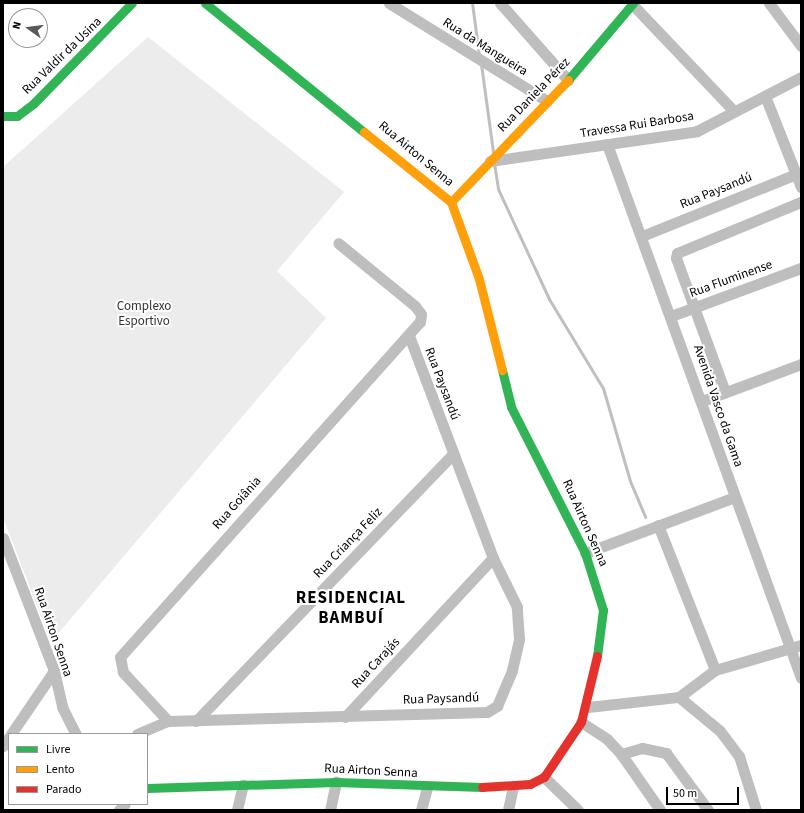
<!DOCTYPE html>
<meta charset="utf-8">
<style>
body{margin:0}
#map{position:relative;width:804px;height:813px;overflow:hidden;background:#fff;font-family:"Source Sans 3",sans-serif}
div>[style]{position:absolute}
.green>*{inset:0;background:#ececec}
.stream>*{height:3px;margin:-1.5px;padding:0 1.5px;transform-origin:1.5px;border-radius:1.5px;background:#bfbfbf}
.street>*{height:11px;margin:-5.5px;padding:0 5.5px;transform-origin:5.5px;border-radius:5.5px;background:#bebebe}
.fast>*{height:9px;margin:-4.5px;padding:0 4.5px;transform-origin:4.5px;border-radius:4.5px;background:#30b455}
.slow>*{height:9px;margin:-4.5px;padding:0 4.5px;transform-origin:4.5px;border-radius:4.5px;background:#ff9f0a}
.jam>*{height:9px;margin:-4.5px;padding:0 4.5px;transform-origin:4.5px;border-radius:4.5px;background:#e5322d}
span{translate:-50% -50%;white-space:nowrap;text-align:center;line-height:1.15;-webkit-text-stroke:4px #fff;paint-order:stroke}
.street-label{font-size:13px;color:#000}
.park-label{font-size:13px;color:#333}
.district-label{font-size:17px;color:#000;font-weight:700;letter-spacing:1px}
.frame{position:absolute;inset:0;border:4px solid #000;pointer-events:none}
.legend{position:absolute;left:8px;top:733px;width:140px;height:72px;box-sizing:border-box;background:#fff;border:1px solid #999;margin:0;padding:5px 7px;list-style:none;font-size:12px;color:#000}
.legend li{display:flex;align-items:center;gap:8px;height:20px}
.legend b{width:20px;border:1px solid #999}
.north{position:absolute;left:8px;top:8px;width:40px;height:40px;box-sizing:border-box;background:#fff;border:1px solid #999;border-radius:50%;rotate:284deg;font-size:11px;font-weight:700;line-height:16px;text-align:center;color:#000}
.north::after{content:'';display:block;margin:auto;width:14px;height:18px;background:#595959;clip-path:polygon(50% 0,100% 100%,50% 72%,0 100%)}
.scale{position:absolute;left:666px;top:787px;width:73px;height:18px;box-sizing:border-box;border:2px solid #000;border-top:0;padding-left:5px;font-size:12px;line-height:14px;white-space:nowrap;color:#000;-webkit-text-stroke:3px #fff;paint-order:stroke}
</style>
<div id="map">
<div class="green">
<i style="clip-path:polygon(148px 37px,344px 192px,277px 271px,326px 318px,51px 642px,3px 518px,3px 167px)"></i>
</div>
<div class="stream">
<i style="left:472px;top:3px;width:52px;rotate:82.3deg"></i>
<i style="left:481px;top:64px;width:89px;rotate:82.2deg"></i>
<i style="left:494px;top:163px;width:26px;rotate:81deg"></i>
<i style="left:498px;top:189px;width:121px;rotate:65.1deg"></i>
<i style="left:549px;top:299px;width:104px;rotate:58.8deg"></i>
<i style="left:603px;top:388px;width:97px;rotate:73.8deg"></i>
<i style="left:630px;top:481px;width:39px;rotate:67deg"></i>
</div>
<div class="street">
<i style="left:389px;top:3px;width:186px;rotate:31.8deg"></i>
<i style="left:500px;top:3px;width:103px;rotate:48.6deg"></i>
<i style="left:769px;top:3px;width:54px;rotate:53.3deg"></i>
<i style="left:632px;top:4px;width:148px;rotate:46.4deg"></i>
<i style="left:765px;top:96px;width:98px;rotate:68.4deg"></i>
<i style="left:607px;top:144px;width:568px;rotate:70.03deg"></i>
<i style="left:490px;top:161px;width:209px;rotate:-8.2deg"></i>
<i style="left:697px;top:131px;width:117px;rotate:-27.4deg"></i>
<i style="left:642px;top:236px;width:171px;rotate:-21.9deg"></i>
<i style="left:671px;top:316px;width:139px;rotate:-20.3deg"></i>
<i style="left:725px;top:392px;width:143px;rotate:-110.1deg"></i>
<i style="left:676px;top:258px;width:5px;rotate:-79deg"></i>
<i style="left:677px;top:253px;width:134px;rotate:-22.4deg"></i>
<i style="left:702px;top:401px;width:106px;rotate:-20.5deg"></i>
<i style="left:658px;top:525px;width:156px;rotate:68.5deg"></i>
<i style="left:3px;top:538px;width:142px;rotate:69deg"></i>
<i style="left:54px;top:671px;width:37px;rotate:77deg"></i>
<i style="left:62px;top:707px;width:30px;rotate:63deg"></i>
<i style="left:585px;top:553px;width:160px;rotate:-20.5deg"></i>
<i style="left:679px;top:697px;width:45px;rotate:-36.9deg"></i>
<i style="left:715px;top:670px;width:90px;rotate:-16.2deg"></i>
<i style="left:588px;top:707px;width:92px;rotate:-6.3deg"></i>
<i style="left:679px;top:697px;width:53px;rotate:39.7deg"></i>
<i style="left:720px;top:731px;width:31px;rotate:53deg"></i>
<i style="left:739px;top:756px;width:57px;rotate:72.5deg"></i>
<i style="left:345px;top:717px;width:217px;rotate:-47.1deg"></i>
<i style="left:168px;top:721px;width:67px;rotate:-132.6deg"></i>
<i style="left:123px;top:672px;width:15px;rotate:-101deg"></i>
<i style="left:120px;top:657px;width:450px;rotate:-48.2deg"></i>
<i style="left:420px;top:322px;width:8px;rotate:-83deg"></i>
<i style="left:421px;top:314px;width:10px;rotate:-127deg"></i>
<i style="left:415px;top:306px;width:99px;rotate:-140.7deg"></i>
<i style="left:196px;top:721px;width:371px;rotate:-46.1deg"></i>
<i style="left:581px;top:722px;width:31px;rotate:33deg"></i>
<i style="left:607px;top:739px;width:21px;rotate:47deg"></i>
<i style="left:621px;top:754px;width:68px;rotate:55.1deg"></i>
<i style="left:11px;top:734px;width:76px;rotate:-55.7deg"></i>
<i style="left:137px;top:734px;width:34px;rotate:-23deg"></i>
<i style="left:168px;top:721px;width:319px;rotate:-1.6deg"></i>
<i style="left:487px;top:712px;width:12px;rotate:-31deg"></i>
<i style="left:497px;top:706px;width:39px;rotate:-67deg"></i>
<i style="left:512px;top:670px;width:32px;rotate:-77deg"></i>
<i style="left:519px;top:639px;width:32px;rotate:-94deg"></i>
<i style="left:517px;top:607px;width:55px;rotate:-116.1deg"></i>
<i style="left:493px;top:558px;width:237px;rotate:-110.7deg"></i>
<i style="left:3px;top:746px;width:11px;rotate:-56deg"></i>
<i style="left:621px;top:754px;width:22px;rotate:-16deg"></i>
<i style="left:642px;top:748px;width:25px;rotate:12deg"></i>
<i style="left:666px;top:753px;width:71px;rotate:53.6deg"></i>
<i style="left:544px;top:777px;width:47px;rotate:44.1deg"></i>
<i style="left:119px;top:810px;width:8px;rotate:-45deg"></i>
<i style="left:237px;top:810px;width:26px;rotate:-77deg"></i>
<i style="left:330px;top:810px;width:29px;rotate:-78deg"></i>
<i style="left:421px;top:810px;width:24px;rotate:-75deg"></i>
<i style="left:508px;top:810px;width:24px;rotate:-78deg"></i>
</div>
<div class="fast">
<i style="left:205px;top:3px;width:205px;rotate:39.1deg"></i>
<i style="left:568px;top:80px;width:101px;rotate:-49.8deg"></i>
<i style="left:3px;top:116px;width:14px"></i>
<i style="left:17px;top:116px;width:21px;rotate:-37deg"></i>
<i style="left:34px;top:103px;width:140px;rotate:-45.6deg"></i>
<i style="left:502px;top:370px;width:38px;rotate:76deg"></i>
<i style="left:511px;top:407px;width:164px;rotate:63.1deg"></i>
<i style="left:585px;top:553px;width:60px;rotate:72.5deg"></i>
<i style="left:603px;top:610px;width:46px;rotate:97.4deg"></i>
<i style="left:147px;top:788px;width:189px;rotate:-1.8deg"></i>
<i style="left:336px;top:782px;width:146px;rotate:2deg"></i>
</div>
<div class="slow">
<i style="left:364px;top:132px;width:112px;rotate:38.8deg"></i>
<i style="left:451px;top:202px;width:82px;rotate:70deg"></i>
<i style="left:479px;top:279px;width:94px;rotate:75.8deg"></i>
<i style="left:451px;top:202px;width:169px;rotate:-46.2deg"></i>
</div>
<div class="jam">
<i style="left:482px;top:787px;width:48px;rotate:-3.6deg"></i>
<i style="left:530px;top:784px;width:16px;rotate:-27deg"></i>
<i style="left:544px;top:777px;width:66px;rotate:-56.1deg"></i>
<i style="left:581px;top:722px;width:68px;rotate:-76.4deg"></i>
</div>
<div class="street-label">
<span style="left:485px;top:47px;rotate:32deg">Rua da Mangueira</span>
<span style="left:62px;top:56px;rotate:-44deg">Rua Valdir da Usina</span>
<span style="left:534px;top:95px;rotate:-46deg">Rua Daniela Pérez</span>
<span style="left:637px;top:125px;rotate:-9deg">Travessa Rui Barbosa</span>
<span style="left:416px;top:154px;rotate:40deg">Rua Airton Senna</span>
<span style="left:716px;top:191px;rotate:-22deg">Rua Paysandú</span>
<span style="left:731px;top:279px;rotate:-20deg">Rua Fluminense</span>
<span style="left:442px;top:384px;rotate:69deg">Rua Paysandú</span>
<span style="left:718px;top:406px;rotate:71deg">Avenida Vasco da Gama</span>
<span style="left:237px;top:503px;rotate:-48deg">Rua Goiânia</span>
<span style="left:585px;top:523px;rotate:66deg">Rua Airton Senna</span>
<span style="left:348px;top:543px;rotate:-46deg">Rua Criança Feliz</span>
<span style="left:53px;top:632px;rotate:71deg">Rua Airton Senna</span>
<span style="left:376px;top:663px;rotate:-47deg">Rua Carajás</span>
<span style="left:441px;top:699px;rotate:-2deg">Rua Paysandú</span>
<span style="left:371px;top:771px;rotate:3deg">Rua Airton Senna</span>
</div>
<div class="park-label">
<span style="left:144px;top:314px">Complexo<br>Esportivo</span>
</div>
<div class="district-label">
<span style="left:351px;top:609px">RESIDENCIAL<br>BAMBUÍ</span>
</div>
<div class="frame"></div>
<ul class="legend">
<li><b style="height:5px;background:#30b455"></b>Livre</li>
<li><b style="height:5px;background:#ff9f0a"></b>Lento</li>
<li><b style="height:5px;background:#e5322d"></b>Parado</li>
</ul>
<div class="north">N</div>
<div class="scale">50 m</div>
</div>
